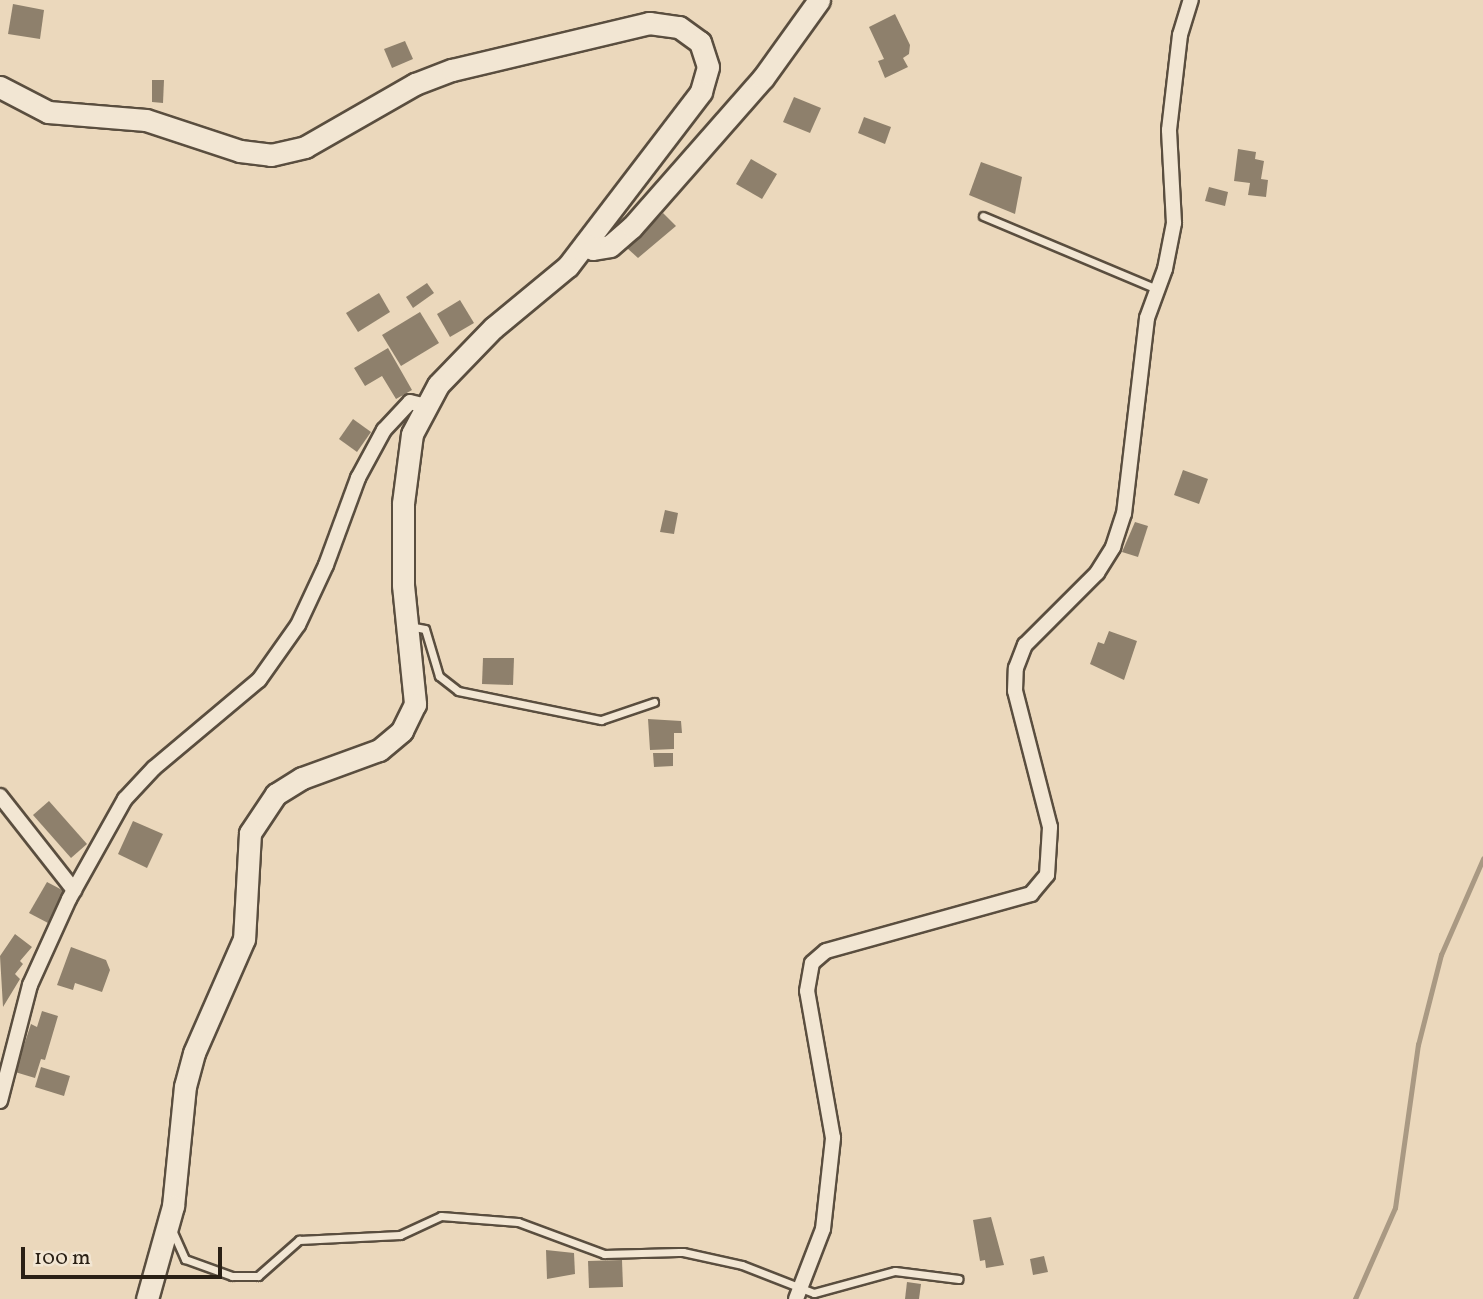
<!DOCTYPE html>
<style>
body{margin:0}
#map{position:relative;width:1483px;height:1299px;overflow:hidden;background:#ebd8bc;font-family:Vollkorn,serif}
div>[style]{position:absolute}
.stream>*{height:4.5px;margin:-2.25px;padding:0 2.25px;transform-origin:2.25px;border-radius:2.25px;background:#a99983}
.building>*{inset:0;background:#8e806c}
.roads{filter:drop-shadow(2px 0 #5a4e3f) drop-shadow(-2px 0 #5a4e3f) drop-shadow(0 2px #5a4e3f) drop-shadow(0 -2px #5a4e3f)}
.lane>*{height:7px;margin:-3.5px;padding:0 3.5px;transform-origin:3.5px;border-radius:3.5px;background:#f2e6d3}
.street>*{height:14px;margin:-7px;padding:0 7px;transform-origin:7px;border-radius:7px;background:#f2e6d3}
.secondary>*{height:21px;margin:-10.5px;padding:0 10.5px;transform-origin:10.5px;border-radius:10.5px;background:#f2e6d3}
span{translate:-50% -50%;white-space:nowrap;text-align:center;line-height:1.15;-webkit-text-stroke:7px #f2e6d3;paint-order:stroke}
.scale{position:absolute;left:21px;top:1247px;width:201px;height:32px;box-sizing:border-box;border:4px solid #2a2015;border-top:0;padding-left:9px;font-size:21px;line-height:24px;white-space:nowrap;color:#2a2015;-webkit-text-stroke:5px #f2e6d3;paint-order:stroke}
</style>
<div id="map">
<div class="stream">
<i style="left:1355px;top:1299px;width:99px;rotate:-66.3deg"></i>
<i style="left:1395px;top:1208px;width:165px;rotate:-82deg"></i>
<i style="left:1418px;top:1045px;width:93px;rotate:-75.7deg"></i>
<i style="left:1441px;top:955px;width:105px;rotate:-66.4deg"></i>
</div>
<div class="building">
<i style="clip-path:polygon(13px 4px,44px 10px,40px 39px,8px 34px)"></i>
<i style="clip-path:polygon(895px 14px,910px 45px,909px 54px,903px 58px,908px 67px,885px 78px,878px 61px,884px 59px,869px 27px)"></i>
<i style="clip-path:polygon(405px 41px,413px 59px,392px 68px,384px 49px)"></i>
<i style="clip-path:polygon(152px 80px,164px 80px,163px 103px,152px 102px)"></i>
<i style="clip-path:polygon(794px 97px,821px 108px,810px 133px,783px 122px)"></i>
<i style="clip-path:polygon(864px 117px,891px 127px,885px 144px,858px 133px)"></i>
<i style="clip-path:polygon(1238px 149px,1256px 152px,1255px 159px,1264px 161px,1261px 179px,1268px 180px,1266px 197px,1248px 195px,1250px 183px,1234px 181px)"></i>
<i style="clip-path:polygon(751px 159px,777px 174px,762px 199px,736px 184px)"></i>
<i style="clip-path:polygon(981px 162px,1022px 177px,1015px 214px,969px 195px)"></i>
<i style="clip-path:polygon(1209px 187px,1228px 192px,1225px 206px,1205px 201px)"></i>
<i style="clip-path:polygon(663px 213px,676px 226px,638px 258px,627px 248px)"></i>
<i style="clip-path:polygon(427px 283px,434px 293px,413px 308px,406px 297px)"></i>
<i style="clip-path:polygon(379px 293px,390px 312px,358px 332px,346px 313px)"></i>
<i style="clip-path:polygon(460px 300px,474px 323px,450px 337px,437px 314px)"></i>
<i style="clip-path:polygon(420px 312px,439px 343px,401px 366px,382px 335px)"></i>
<i style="clip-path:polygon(388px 348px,412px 390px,396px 399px,382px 376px,365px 386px,354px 368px)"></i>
<i style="clip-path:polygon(353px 419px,371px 432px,357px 452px,339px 439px)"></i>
<i style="clip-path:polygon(1183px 470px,1208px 479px,1199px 504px,1174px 495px)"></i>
<i style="clip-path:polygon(665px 510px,678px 513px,674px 534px,660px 532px)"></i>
<i style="clip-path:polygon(1135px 522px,1148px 526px,1138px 557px,1122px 552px)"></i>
<i style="clip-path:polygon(1109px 631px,1137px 641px,1124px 680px,1090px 664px,1098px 642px,1104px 644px)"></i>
<i style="clip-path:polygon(483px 658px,514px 658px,513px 685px,482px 684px)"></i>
<i style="clip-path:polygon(648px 719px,681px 721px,682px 733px,674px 733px,674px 749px,650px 750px)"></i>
<i style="clip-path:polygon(653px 753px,673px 753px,673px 766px,654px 767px)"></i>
<i style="clip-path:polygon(49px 801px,87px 844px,71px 858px,33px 815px)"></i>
<i style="clip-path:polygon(133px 821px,163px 834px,147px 868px,118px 854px)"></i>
<i style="clip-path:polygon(47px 882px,66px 892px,48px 923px,29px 913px)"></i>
<i style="clip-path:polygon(15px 934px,32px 947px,20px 961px,23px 964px,15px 974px,20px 979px,3px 1007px,0 956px)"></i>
<i style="clip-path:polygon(71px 947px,106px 960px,110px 970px,102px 992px,75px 983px,73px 990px,57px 985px)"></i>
<i style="clip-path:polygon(42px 1011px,58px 1016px,45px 1060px,41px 1059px,35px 1078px,15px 1072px,31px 1024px,37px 1027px)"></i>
<i style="clip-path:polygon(41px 1067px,70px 1076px,64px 1096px,35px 1087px)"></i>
<i style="clip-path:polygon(991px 1217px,1004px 1265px,986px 1268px,985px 1260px,980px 1261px,973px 1220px)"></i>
<i style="clip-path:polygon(546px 1250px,574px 1253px,575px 1274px,547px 1279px)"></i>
<i style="clip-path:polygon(1044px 1256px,1048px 1272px,1033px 1275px,1030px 1259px)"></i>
<i style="clip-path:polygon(622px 1260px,623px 1287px,589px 1288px,588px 1261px)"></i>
<i style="clip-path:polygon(907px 1282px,921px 1284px,919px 1299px,905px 1299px)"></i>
</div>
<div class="roads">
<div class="lane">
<i style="left:983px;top:216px;width:189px;rotate:22.8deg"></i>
<i style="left:409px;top:626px;width:16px;rotate:11deg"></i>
<i style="left:425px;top:629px;width:49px;rotate:73.4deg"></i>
<i style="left:439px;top:676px;width:24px;rotate:38deg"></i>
<i style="left:458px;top:691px;width:146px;rotate:11.5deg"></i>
<i style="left:601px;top:720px;width:56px;rotate:-18.8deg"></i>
<i style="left:172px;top:1230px;width:32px;rotate:66deg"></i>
<i style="left:185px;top:1259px;width:50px;rotate:19.9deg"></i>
<i style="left:232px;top:1276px;width:26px"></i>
<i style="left:258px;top:1276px;width:55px;rotate:-41.3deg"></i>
<i style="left:299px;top:1240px;width:101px;rotate:-2.8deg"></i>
<i style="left:400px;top:1235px;width:45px;rotate:-24.9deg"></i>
<i style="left:441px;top:1216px;width:77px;rotate:4.5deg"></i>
<i style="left:518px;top:1222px;width:92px;rotate:20.4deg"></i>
<i style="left:604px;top:1254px;width:79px;rotate:-1.5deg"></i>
<i style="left:683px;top:1252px;width:60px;rotate:12.4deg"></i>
<i style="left:742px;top:1265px;width:77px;rotate:21.3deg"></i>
<i style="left:814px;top:1293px;width:84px;rotate:-15.2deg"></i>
<i style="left:895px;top:1271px;width:64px;rotate:7.2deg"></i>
</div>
<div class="street">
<i style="left:0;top:796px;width:120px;rotate:51.8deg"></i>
<i style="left:0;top:1101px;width:120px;rotate:-75.5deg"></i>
<i style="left:30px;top:985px;width:94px;rotate:-65.6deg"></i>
<i style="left:69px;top:899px;width:115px;rotate:-60.8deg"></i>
<i style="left:125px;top:799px;width:42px;rotate:-46.9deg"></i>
<i style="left:154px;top:768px;width:137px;rotate:-40deg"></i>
<i style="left:259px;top:680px;width:67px;rotate:-54.7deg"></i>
<i style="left:298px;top:625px;width:66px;rotate:-65deg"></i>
<i style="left:326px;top:565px;width:93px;rotate:-69.8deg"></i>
<i style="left:358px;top:478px;width:55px;rotate:-61.6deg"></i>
<i style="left:384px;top:430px;width:38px;rotate:-47deg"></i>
<i style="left:410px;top:402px;width:16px;rotate:14deg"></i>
<i style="left:796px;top:1299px;width:75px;rotate:-68.9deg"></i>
<i style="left:823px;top:1229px;width:92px;rotate:-83.7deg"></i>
<i style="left:833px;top:1138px;width:149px;rotate:-100deg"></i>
<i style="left:807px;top:991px;width:28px;rotate:-80deg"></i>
<i style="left:812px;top:963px;width:18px;rotate:-41deg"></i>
<i style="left:826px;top:951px;width:213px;rotate:-15.5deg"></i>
<i style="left:1031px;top:894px;width:25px;rotate:-50deg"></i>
<i style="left:1047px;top:875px;width:48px;rotate:-86.4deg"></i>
<i style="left:1050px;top:827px;width:140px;rotate:-104.4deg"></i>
<i style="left:1015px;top:691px;width:23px;rotate:-88deg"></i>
<i style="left:1016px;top:668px;width:25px;rotate:-69deg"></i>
<i style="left:1025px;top:645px;width:102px;rotate:-45deg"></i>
<i style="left:1097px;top:573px;width:31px;rotate:-58deg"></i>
<i style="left:1113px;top:547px;width:35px;rotate:-72deg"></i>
<i style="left:1124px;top:514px;width:197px;rotate:-83.3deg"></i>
<i style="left:1147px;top:318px;width:52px;rotate:-69.8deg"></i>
<i style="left:1165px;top:269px;width:47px;rotate:-78.9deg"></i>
<i style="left:1174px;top:223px;width:93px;rotate:-93.1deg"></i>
<i style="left:1169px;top:130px;width:96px;rotate:-83.4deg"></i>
<i style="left:1180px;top:35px;width:37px;rotate:-73deg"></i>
</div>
<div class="secondary">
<i style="left:0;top:87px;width:54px;rotate:27.5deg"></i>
<i style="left:48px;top:112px;width:98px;rotate:4.7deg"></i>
<i style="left:146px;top:120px;width:99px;rotate:18.3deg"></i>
<i style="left:240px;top:151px;width:31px;rotate:7deg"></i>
<i style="left:271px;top:155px;width:35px;rotate:-13deg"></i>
<i style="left:305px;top:147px;width:127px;rotate:-29.8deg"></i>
<i style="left:415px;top:84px;width:40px;rotate:-21deg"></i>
<i style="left:452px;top:70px;width:203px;rotate:-13.4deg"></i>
<i style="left:649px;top:23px;width:30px;rotate:8deg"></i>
<i style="left:679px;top:27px;width:26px;rotate:36deg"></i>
<i style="left:700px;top:42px;width:26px;rotate:72deg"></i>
<i style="left:708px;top:67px;width:26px;rotate:106deg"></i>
<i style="left:701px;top:92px;width:219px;rotate:127.4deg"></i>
<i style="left:568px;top:266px;width:97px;rotate:140.4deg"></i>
<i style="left:493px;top:328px;width:79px;rotate:134deg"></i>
<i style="left:438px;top:385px;width:55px;rotate:118deg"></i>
<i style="left:412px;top:434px;width:70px;rotate:97.4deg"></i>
<i style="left:403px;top:503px;width:82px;rotate:90deg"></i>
<i style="left:403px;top:585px;width:120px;rotate:84.2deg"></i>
<i style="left:415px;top:704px;width:30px;rotate:116deg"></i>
<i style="left:402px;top:731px;width:30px;rotate:140deg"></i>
<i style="left:379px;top:750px;width:82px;rotate:160deg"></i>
<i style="left:302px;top:778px;width:31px;rotate:148deg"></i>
<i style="left:276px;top:794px;width:47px;rotate:123.7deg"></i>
<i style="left:250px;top:833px;width:106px;rotate:93.2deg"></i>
<i style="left:244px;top:939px;width:124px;rotate:113.7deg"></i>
<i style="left:194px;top:1053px;width:34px;rotate:105deg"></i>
<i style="left:185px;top:1086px;width:121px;rotate:95.7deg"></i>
<i style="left:173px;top:1206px;width:97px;rotate:105.6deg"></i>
<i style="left:585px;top:244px;width:9px;rotate:32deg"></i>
<i style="left:593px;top:249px;width:17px;rotate:-10deg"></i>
<i style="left:610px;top:246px;width:29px;rotate:-41deg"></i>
<i style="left:632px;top:227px;width:198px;rotate:-48.7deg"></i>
<i style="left:763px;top:78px;width:96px;rotate:-54.3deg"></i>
</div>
</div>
<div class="scale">100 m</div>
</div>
